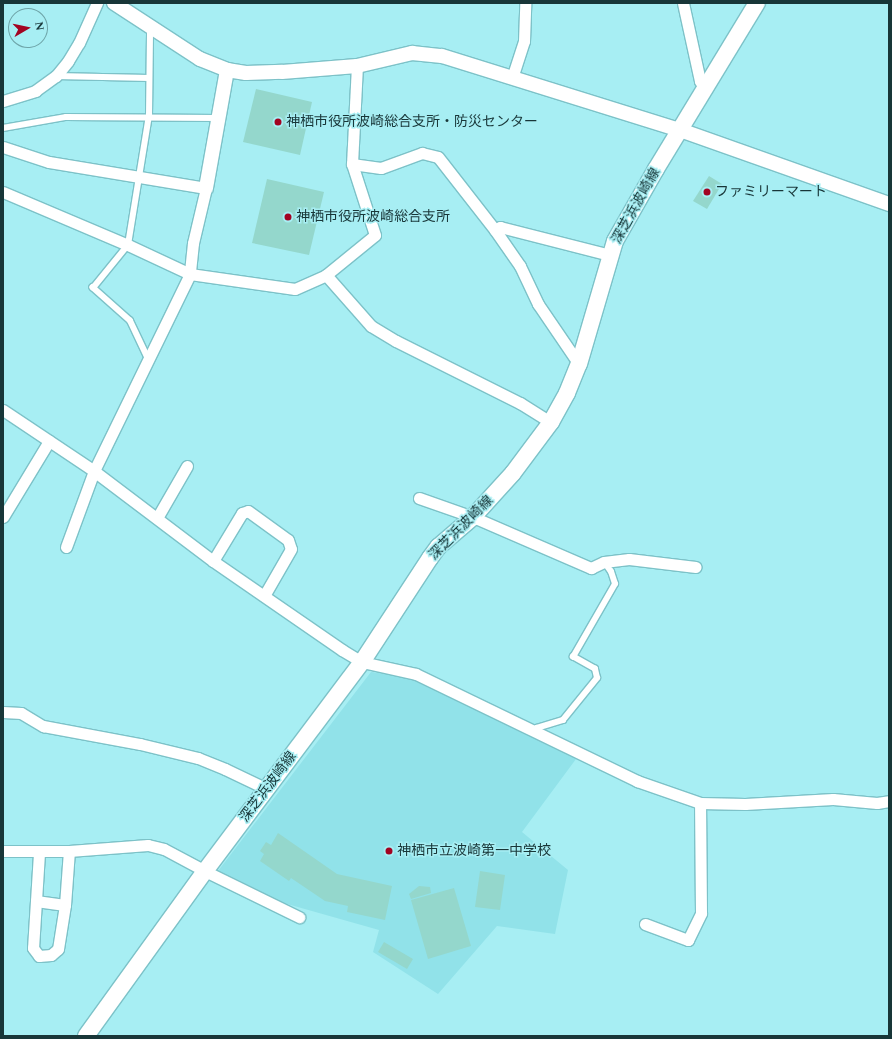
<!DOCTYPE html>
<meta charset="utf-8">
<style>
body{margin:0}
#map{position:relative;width:892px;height:1039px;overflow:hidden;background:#a7eef3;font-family:Spectral,"Noto Sans JP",serif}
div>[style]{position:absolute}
.built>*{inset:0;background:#91e2e9}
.building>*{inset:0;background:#94d7cc}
.roads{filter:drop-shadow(1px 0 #7dc2c8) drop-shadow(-1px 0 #7dc2c8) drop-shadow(0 1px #7dc2c8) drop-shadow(0 -1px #7dc2c8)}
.service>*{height:5.5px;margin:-2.75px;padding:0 2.75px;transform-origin:2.75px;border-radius:2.75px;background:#fff}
.minor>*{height:11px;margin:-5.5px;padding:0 5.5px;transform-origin:5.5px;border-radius:5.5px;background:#fff}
.tertiary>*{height:14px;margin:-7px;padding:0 7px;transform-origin:7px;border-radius:7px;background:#fff}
.secondary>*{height:16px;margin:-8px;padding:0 8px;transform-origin:8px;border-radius:8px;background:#fff}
.dots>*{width:11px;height:11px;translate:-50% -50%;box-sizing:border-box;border:2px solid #a7eef3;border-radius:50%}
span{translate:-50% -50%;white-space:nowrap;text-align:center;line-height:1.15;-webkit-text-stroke:3px #a7eef3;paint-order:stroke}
.poi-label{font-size:14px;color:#183638}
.left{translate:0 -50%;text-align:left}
.street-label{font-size:14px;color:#183638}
.frame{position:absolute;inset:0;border:4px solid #183638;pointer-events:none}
.north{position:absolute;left:8px;top:8px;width:40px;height:40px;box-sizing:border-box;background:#a7eef3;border:1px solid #6ea4a8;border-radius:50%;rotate:81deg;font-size:11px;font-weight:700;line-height:16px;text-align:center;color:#183638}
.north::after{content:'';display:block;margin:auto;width:14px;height:18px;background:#a20321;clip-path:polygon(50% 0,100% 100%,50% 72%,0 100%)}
</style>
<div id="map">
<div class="built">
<i style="clip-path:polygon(371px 672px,417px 678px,519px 728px,576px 759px,522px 832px,568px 870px,555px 934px,497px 926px,438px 994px,373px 952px,379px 930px,273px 900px,218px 871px)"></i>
</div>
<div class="building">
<i style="clip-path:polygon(256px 89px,312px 102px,300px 155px,243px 142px)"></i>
<i style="clip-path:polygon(709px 176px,722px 184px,707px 209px,693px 201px)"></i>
<i style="clip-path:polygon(267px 179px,324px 192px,309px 255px,252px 243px)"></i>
<i style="clip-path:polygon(278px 833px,337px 874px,392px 886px,385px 920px,347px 912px,348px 906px,325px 901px,291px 878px,289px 881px,260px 861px,264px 854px,260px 851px,266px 842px,271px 845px)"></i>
<i style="clip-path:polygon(480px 871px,505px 875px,500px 910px,475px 907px)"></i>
<i style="clip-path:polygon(419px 886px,430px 887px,431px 893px,411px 899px,409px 894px)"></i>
<i style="clip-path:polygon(454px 888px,471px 946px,428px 959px,411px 900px)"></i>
<i style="clip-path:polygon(384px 942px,413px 959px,407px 969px,378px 952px)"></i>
</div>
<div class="roads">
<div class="service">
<i style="left:56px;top:76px;width:93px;rotate:1.2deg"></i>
<i style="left:3px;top:128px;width:64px;rotate:-9.9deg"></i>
<i style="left:66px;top:117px;width:152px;rotate:0.4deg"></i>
<i style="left:148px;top:359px;width:42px;rotate:-115.3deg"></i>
<i style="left:130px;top:321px;width:50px;rotate:-138.3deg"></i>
<i style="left:93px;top:288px;width:55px;rotate:-50.9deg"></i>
<i style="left:128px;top:245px;width:131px;rotate:-80.8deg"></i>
<i style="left:149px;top:116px;width:87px;rotate:-89.3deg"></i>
<i style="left:534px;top:731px;width:4px;rotate:-45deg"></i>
<i style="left:537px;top:728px;width:27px;rotate:-17deg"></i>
<i style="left:563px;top:720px;width:54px;rotate:-51deg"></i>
<i style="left:597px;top:678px;width:9px;rotate:-103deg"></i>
<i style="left:595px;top:669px;width:25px;rotate:-151deg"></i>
<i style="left:573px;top:657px;width:84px;rotate:-60.1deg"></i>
<i style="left:615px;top:584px;width:13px;rotate:-108deg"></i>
<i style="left:611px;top:572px;width:12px;rotate:-125deg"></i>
</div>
<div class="minor">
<i style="left:683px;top:3px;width:80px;rotate:77.7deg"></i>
<i style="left:700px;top:81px;width:9px;rotate:54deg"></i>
<i style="left:512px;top:78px;width:39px;rotate:-72deg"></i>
<i style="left:524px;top:41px;width:38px;rotate:-88deg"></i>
<i style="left:3px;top:101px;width:34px;rotate:-17deg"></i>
<i style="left:35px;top:91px;width:26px;rotate:-36deg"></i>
<i style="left:56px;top:76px;width:19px;rotate:-51deg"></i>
<i style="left:68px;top:61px;width:21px;rotate:-59deg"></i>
<i style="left:79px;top:43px;width:44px;rotate:-65.8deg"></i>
<i style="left:3px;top:147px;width:48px;rotate:18.1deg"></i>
<i style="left:49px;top:162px;width:159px;rotate:9.4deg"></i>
<i style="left:206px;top:188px;width:57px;rotate:103.3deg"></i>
<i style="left:193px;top:243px;width:31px;rotate:96deg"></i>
<i style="left:190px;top:274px;width:219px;rotate:116deg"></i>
<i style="left:94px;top:471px;width:81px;rotate:110.2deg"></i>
<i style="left:352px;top:164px;width:98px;rotate:-87.1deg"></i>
<i style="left:3px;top:192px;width:136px;rotate:23deg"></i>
<i style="left:128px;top:245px;width:68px;rotate:25.1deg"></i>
<i style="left:190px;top:274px;width:106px;rotate:8.1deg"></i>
<i style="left:295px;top:289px;width:34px;rotate:-24deg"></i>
<i style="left:326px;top:275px;width:63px;rotate:-39.2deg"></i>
<i style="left:375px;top:235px;width:75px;rotate:-107.9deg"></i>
<i style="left:352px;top:164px;width:29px;rotate:8deg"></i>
<i style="left:381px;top:168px;width:44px;rotate:-20.1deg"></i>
<i style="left:422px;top:153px;width:16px;rotate:14deg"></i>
<i style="left:438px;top:157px;width:93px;rotate:52deg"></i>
<i style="left:495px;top:230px;width:44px;rotate:55.2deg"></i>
<i style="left:520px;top:266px;width:42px;rotate:64.7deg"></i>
<i style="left:538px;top:304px;width:73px;rotate:55.7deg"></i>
<i style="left:495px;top:230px;width:6px;rotate:-31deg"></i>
<i style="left:500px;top:227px;width:114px;rotate:14.3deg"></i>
<i style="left:326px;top:275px;width:68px;rotate:48.6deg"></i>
<i style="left:371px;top:326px;width:29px;rotate:31deg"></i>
<i style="left:396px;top:341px;width:139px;rotate:26.6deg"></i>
<i style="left:520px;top:403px;width:36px;rotate:32deg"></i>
<i style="left:3px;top:410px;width:110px;rotate:33.8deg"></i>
<i style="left:94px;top:471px;width:149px;rotate:37.1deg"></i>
<i style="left:213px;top:561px;width:157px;rotate:34.6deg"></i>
<i style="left:342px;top:650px;width:23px;rotate:31deg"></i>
<i style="left:362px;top:662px;width:55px;rotate:12.5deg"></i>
<i style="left:416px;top:674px;width:246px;rotate:25.8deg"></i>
<i style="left:637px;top:781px;width:67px;rotate:19.2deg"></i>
<i style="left:700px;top:803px;width:45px;rotate:1.3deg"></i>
<i style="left:745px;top:804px;width:88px;rotate:-3.3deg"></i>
<i style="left:833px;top:799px;width:44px;rotate:5.2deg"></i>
<i style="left:877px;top:803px;width:12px;rotate:-9deg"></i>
<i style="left:419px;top:498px;width:57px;rotate:19.4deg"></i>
<i style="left:473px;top:517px;width:129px;rotate:23.4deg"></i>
<i style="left:591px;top:568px;width:14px;rotate:-25deg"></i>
<i style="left:604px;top:562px;width:25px;rotate:-7deg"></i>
<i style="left:629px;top:559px;width:67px;rotate:6.8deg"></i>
<i style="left:3px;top:517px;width:89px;rotate:-58.8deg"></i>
<i style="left:157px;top:518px;width:60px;rotate:-60deg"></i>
<i style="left:213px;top:561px;width:56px;rotate:-58.9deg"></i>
<i style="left:242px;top:513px;width:6px;rotate:-18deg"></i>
<i style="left:248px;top:511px;width:49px;rotate:35.9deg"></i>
<i style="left:288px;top:540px;width:9px;rotate:72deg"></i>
<i style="left:291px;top:549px;width:54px;rotate:119.9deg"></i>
<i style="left:3px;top:712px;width:18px;rotate:3deg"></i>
<i style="left:21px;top:713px;width:26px;rotate:31deg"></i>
<i style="left:43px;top:726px;width:99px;rotate:10.5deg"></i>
<i style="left:140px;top:744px;width:60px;rotate:13.6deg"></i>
<i style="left:198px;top:758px;width:29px;rotate:22deg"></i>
<i style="left:225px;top:769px;width:47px;rotate:25.5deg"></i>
<i style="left:3px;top:851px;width:66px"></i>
<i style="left:69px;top:851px;width:79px;rotate:-4.3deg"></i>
<i style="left:148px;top:845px;width:16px;rotate:14deg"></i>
<i style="left:164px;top:849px;width:47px;rotate:28.2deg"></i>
<i style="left:205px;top:871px;width:105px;rotate:26.1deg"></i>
<i style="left:39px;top:853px;width:95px;rotate:93.6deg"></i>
<i style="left:33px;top:948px;width:10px;rotate:53deg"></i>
<i style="left:39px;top:956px;width:12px;rotate:-5deg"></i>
<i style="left:51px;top:955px;width:9px;rotate:-41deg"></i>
<i style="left:58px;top:949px;width:45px;rotate:-81deg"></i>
<i style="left:65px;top:905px;width:54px;rotate:-85.8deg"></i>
<i style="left:36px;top:901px;width:29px;rotate:8deg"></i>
<i style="left:645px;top:924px;width:46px;rotate:20.4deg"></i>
<i style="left:688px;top:940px;width:30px;rotate:-64deg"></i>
<i style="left:701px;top:913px;width:110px;rotate:-90.5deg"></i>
</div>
<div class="tertiary">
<i style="left:114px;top:3px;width:103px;rotate:33.1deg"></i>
<i style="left:200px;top:59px;width:29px;rotate:22deg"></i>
<i style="left:227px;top:70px;width:19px;rotate:9deg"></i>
<i style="left:246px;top:73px;width:36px;rotate:-2deg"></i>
<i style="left:282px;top:72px;width:75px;rotate:-4.6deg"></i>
<i style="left:357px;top:66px;width:57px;rotate:-13.3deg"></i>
<i style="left:412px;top:53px;width:30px;rotate:6deg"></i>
<i style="left:442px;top:56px;width:249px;rotate:17.3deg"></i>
<i style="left:680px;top:130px;width:222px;rotate:19.5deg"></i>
<i style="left:206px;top:188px;width:120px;rotate:-79.9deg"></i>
</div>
<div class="secondary">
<i style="left:86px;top:1036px;width:203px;rotate:-54.2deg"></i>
<i style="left:205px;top:871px;width:261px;rotate:-53.1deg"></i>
<i style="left:362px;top:662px;width:124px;rotate:-56.8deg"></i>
<i style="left:430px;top:558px;width:14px;rotate:-54deg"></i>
<i style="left:438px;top:547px;width:46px;rotate:-40.6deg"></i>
<i style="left:473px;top:517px;width:59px;rotate:-47.7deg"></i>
<i style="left:513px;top:473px;width:64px;rotate:-53.3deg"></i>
<i style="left:551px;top:422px;width:33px;rotate:-61deg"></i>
<i style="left:567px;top:393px;width:31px;rotate:-68deg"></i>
<i style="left:579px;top:364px;width:128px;rotate:-73.7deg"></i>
<i style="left:615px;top:241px;width:83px;rotate:-60.3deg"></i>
<i style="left:656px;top:169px;width:194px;rotate:-58.7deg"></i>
</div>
</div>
<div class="dots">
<i style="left:278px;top:122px;background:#a20321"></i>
<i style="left:707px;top:192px;background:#a20321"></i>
<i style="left:288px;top:217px;background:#a20321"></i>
<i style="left:389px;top:851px;background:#a20321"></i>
</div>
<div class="poi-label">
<span class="left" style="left:286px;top:122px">神栖市役所波崎総合支所・防災センター</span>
<span class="left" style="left:715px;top:192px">ファミリーマート</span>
<span class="left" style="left:296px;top:217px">神栖市役所波崎総合支所</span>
<span class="left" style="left:397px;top:851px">神栖市立波崎第一中学校</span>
</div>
<div class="street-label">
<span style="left:636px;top:206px;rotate:-61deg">深芝浜波崎線</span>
<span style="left:461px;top:528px;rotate:-45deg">深芝浜波崎線</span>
<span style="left:268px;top:787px;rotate:-53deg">深芝浜波崎線</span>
</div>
<div class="frame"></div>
<div class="north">N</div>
</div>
